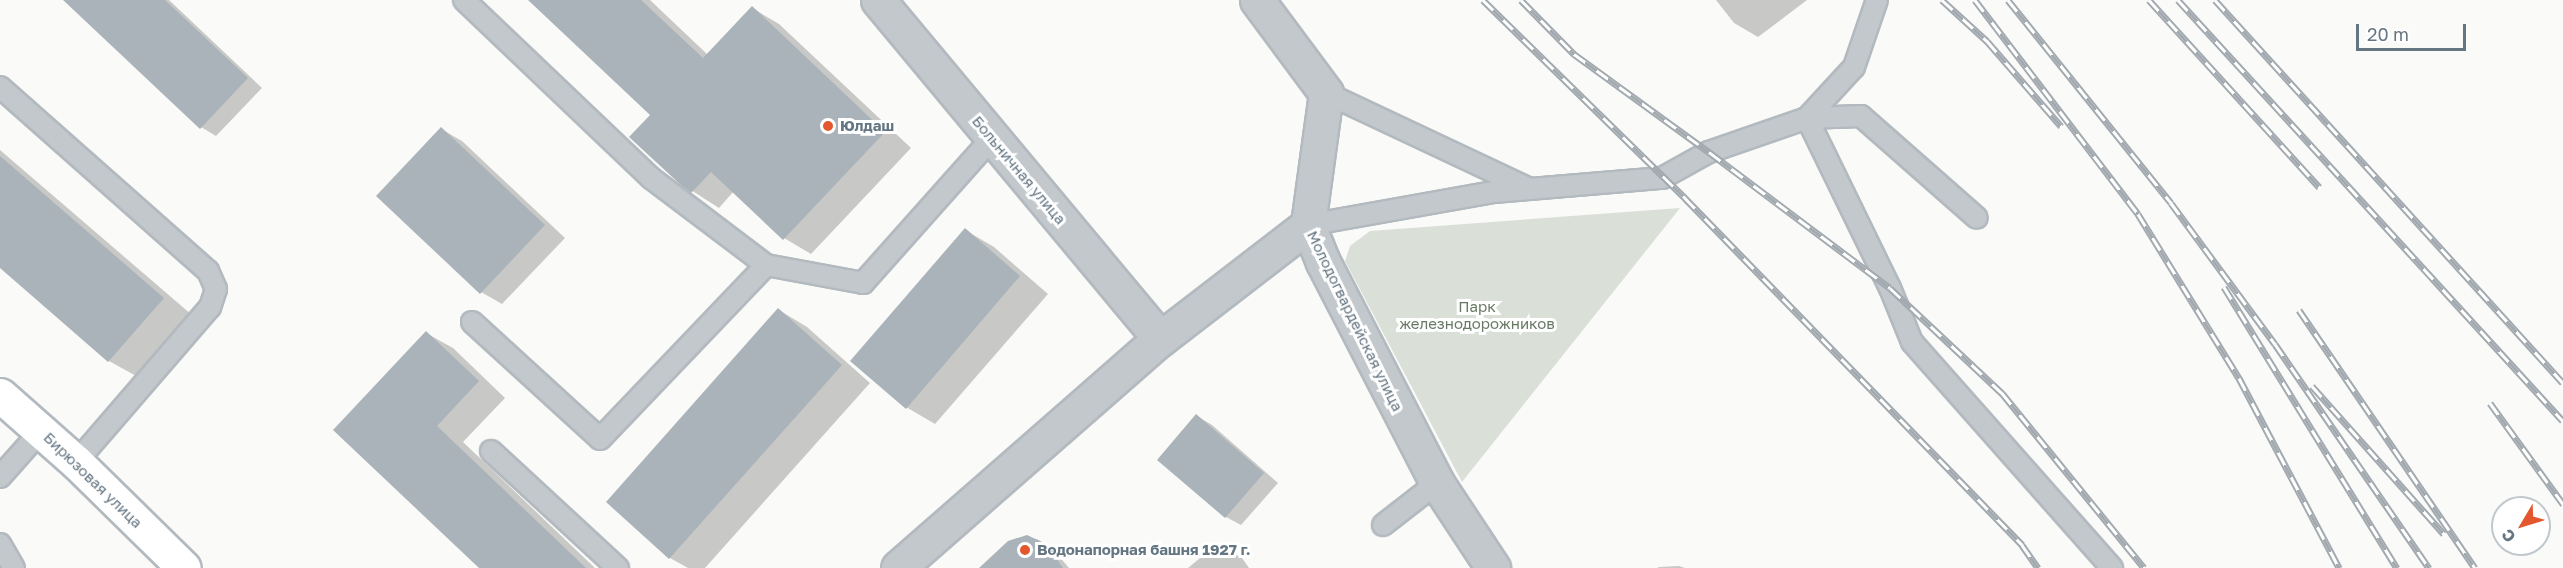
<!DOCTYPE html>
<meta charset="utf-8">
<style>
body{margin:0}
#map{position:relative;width:2563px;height:568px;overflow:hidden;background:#fafaf8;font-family:"Golos Text",sans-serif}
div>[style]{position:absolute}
.green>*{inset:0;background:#dadfd7}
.shadow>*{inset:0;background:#0003}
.building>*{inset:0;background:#aab3b9}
.roads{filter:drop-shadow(2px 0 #b3babf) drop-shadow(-2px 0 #b3babf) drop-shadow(0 2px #b3babf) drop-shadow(0 -2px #b3babf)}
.lane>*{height:20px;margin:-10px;padding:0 10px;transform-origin:10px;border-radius:10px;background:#c3c8cc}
.street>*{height:33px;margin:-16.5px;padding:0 16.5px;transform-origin:16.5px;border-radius:16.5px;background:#c3c8cc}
.secondary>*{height:33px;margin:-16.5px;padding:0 16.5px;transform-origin:16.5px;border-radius:16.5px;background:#fff}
.rail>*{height:7px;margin-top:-3.5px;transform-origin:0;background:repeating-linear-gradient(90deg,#fff 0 14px,#a2aab0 0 28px);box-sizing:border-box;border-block:2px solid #a2aab0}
.dots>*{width:16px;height:16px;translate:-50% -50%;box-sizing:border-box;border:3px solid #fff;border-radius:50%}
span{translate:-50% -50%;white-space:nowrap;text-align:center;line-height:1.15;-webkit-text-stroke:6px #fff;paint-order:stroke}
.poi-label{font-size:15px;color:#657683;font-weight:700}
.left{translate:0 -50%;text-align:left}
.street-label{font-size:15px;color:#657683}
.park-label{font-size:15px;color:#687a64}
.north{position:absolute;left:2491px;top:496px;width:60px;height:60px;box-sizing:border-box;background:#fff;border:2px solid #c1c8cd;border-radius:50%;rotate:232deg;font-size:16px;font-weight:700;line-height:24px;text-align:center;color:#657683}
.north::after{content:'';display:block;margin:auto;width:21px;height:27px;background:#e4572e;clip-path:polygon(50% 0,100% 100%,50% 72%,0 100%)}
.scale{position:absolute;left:2356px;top:24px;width:110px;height:27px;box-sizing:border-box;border:3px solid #657683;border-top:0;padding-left:8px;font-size:18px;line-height:21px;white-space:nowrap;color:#657683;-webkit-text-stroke:4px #fff;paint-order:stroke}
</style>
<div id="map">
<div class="green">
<i style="clip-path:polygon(1680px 208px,1462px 482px,1345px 261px,1350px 246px,1370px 231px)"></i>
</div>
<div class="shadow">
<i style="clip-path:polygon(66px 0,169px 0,262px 88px,216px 136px,201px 127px)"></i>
<i style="clip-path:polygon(530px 0,650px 0,708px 55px,752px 8px,779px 24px,911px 148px,811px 254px,784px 238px,734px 191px,719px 208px,683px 185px,652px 115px)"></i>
<i style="clip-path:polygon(1716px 0,1807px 0,1758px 37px,1734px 23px)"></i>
<i style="clip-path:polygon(441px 129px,462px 141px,565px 238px,502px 304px,481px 292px)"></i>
<i style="clip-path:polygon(0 150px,192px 315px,138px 377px,109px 361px,0 266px)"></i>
<i style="clip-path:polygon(965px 230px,994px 247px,1048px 294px,935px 424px,906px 407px)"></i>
<i style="clip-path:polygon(779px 310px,807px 327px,870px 383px,705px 568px,688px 568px,670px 558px,608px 501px)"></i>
<i style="clip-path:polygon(426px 333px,453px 348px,505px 398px,463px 442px,595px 568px,481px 568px,335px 430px)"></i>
<i style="clip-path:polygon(1197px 416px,1212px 425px,1278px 483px,1241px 525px,1226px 517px)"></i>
<i style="clip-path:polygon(1017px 538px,1037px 539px,1053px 549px,1069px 568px,995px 568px,1002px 549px)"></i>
<i style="clip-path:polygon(1217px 544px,1242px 558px,1249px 568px,1188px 568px)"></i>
<i style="clip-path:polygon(1679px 566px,1685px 568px,1657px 568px,1659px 567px)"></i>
</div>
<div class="building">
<i style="clip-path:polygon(63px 0,165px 0,248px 78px,200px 129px)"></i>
<i style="clip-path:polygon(528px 0,641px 0,703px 58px,752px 6px,885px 132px,783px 240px,711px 172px,691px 193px,682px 186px,629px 137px,650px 115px)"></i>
<i style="clip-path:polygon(441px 127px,545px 225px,480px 294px,376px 196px)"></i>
<i style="clip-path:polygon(0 156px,164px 298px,108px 362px,0 268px)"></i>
<i style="clip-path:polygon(965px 228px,1020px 276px,906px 409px,850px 361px)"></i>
<i style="clip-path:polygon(778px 308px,842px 365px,669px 559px,606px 502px)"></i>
<i style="clip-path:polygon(426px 331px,479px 381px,437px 426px,586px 568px,479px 568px,333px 430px)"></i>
<i style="clip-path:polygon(1196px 414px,1264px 473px,1225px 518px,1157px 460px)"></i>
<i style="clip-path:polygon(1027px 535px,1046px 544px,1063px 568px,979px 568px,1008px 541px)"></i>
</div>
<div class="roads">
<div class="lane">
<i style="left:464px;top:0;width:258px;rotate:43.6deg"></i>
<i style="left:651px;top:178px;width:144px;rotate:37.1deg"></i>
<i style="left:766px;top:265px;width:99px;rotate:10.5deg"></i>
<i style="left:863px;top:283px;width:194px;rotate:-48.3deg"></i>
<i style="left:0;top:87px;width:278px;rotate:41.5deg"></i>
<i style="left:208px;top:271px;width:20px;rotate:66deg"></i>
<i style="left:216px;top:289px;width:19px;rotate:108deg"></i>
<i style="left:210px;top:307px;width:205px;rotate:130.8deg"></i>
<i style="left:1326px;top:93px;width:223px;rotate:25.2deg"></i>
<i style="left:1807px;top:118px;width:189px;rotate:64deg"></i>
<i style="left:1890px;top:288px;width:58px;rotate:67.8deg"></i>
<i style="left:1912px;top:342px;width:302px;rotate:48.5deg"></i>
<i style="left:1807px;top:118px;width:69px;rotate:-47.3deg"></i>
<i style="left:1854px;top:67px;width:71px;rotate:-71.1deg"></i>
<i style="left:1308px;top:225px;width:189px;rotate:-10.1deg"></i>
<i style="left:1494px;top:192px;width:169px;rotate:-4.8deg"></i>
<i style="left:1662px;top:178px;width:54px;rotate:-29deg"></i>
<i style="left:1709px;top:152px;width:104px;rotate:-19.1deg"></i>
<i style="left:1807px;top:118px;width:54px;rotate:-2.1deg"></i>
<i style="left:1861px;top:116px;width:154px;rotate:41.3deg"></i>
<i style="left:472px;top:322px;width:173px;rotate:42.4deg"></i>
<i style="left:600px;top:439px;width:240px;rotate:-46.3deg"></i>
<i style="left:491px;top:451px;width:173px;rotate:42.7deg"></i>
<i style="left:0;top:477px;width:62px;rotate:-48.3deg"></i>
<i style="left:1383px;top:525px;width:68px;rotate:-37.9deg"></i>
<i style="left:0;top:544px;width:28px;rotate:60deg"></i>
</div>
<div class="street">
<i style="left:878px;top:0;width:441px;rotate:50.2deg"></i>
<i style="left:1257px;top:0;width:116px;rotate:53.4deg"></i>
<i style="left:1326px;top:93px;width:133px;rotate:97.8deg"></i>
<i style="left:1308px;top:225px;width:40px;rotate:68deg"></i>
<i style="left:1323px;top:262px;width:249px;rotate:62.7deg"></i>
<i style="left:1437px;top:483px;width:102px;rotate:56.6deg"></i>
<i style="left:898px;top:568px;width:348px;rotate:-41.2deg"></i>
<i style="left:1160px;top:339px;width:187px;rotate:-37.6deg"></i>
</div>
<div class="secondary">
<i style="left:0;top:395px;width:101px;rotate:41.4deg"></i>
<i style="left:76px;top:462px;width:151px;rotate:44.5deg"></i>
</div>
</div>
<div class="rail">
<i style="left:1483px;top:0;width:283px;rotate:44.4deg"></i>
<i style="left:1685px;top:198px;width:484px;rotate:45.8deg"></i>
<i style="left:2022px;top:545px;width:28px;rotate:55deg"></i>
<i style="left:1521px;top:0;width:76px;rotate:45.5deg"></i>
<i style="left:1574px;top:54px;width:167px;rotate:36deg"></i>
<i style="left:1709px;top:152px;width:226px;rotate:36.9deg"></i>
<i style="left:1890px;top:288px;width:154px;rotate:43.2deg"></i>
<i style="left:2002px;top:393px;width:225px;rotate:50.9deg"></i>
<i style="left:1942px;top:0;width:61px;rotate:42.3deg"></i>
<i style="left:1987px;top:41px;width:113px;rotate:49deg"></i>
<i style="left:1975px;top:0;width:269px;rotate:52.7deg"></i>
<i style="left:2138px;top:214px;width:193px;rotate:58.4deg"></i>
<i style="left:2239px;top:378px;width:215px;rotate:62.2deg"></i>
<i style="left:2008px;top:0;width:260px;rotate:51.2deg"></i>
<i style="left:2171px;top:203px;width:175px;rotate:53.6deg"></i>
<i style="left:2275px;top:344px;width:272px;rotate:55.5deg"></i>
<i style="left:2149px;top:0;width:253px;rotate:47.7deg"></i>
<i style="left:2178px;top:0;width:570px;rotate:47.56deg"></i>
<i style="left:2215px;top:0;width:517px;rotate:47.74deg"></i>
<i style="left:2224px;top:287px;width:330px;rotate:58.4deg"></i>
<i style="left:2299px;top:310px;width:312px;rotate:55.7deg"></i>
<i style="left:2312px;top:386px;width:198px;rotate:48.3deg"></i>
<i style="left:2490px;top:403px;width:125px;rotate:54.1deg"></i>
</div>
<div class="dots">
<i style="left:828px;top:126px;background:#e4572e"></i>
<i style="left:1025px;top:550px;background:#e4572e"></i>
</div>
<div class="poi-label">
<span class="left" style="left:840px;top:126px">Юлдаш</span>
<span class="left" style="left:1037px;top:550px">Водонапорная башня 1927 г.</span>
</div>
<div class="street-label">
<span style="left:1019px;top:170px;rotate:50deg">Больничная улица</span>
<span style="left:1355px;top:321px;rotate:64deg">Молодогвардейская улица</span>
<span style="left:93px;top:480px;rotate:44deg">Бирюзовая улица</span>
</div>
<div class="park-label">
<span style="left:1477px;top:315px">Парк<br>железнодорожников</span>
</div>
<div class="north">С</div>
<div class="scale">20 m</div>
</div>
